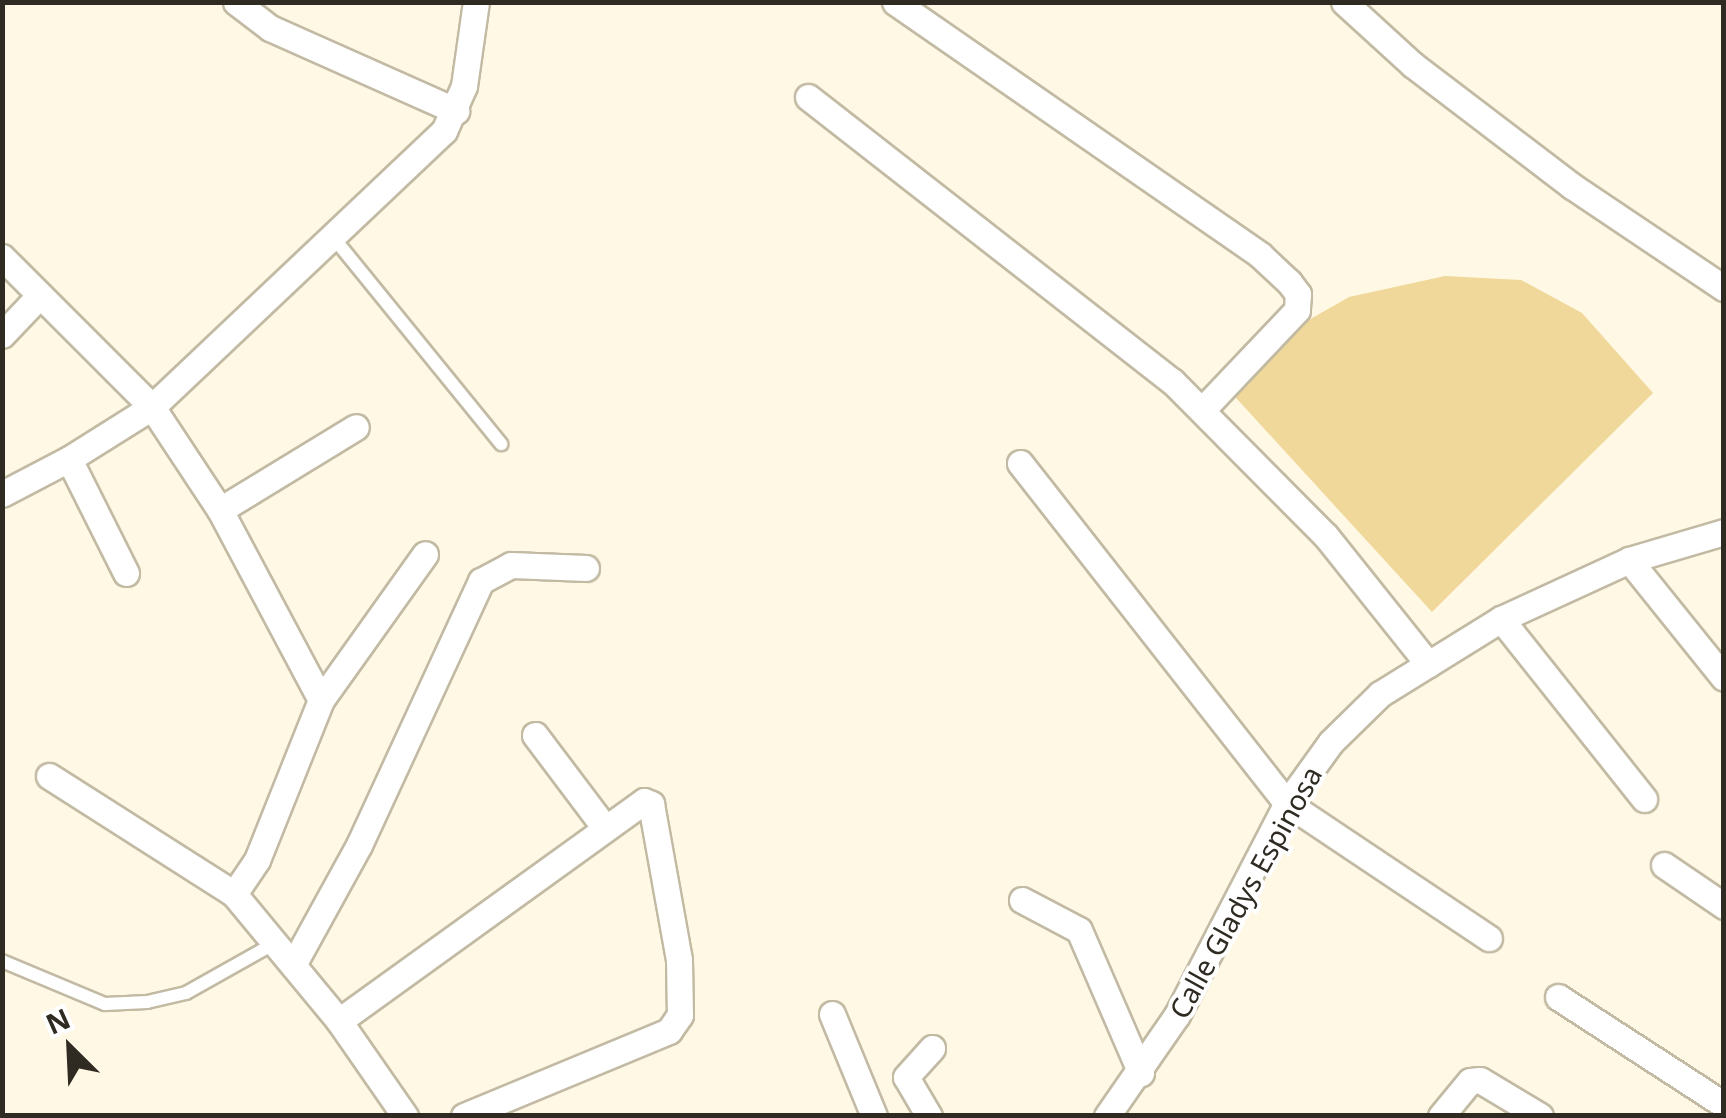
<!DOCTYPE html>
<style>
body{margin:0}
#map{position:relative;width:1726px;height:1118px;overflow:hidden;background:#fff8e5;font-family:"Noto Sans",sans-serif}
div>[style]{position:absolute}
.green>*{inset:0;background:#efd899}
.roads{filter:drop-shadow(2px 0 #c2baa3) drop-shadow(-2px 0 #c2baa3) drop-shadow(0 2px #c2baa3) drop-shadow(0 -2px #c2baa3)}
.lane>*{height:12px;margin:-6px;padding:0 6px;transform-origin:6px;border-radius:6px;background:#fff}
.street>*{height:25px;margin:-12.5px;padding:0 12.5px;transform-origin:12.5px;border-radius:12.5px;background:#fff}
span{translate:-50% -50%;white-space:nowrap;text-align:center;line-height:1.15;-webkit-text-stroke:8px #fff;paint-order:stroke}
.street-label{font-size:28px;color:#2f2b23}
.frame{position:absolute;inset:0;border:5px solid #2f2b23;pointer-events:none}
.north{position:absolute;left:20px;top:998px;width:100px;height:100px;-webkit-text-stroke:8px #fff;paint-order:stroke;rotate:336deg;font-size:28px;font-weight:700;line-height:40px;text-align:center;color:#2f2b23}
.north::after{content:'';display:block;margin:auto;width:35px;height:45px;background:#2f2b23;clip-path:polygon(50% 0,100% 100%,50% 72%,0 100%)}
</style>
<div id="map">
<div class="green">
<i style="clip-path:polygon(1445px 276px,1521px 280px,1582px 313px,1653px 393px,1432px 612px,1226px 387px,1300px 325px,1349px 297px)"></i>
</div>
<div class="roads">
<div class="lane">
<i style="left:333px;top:237px;width:267px;rotate:50.9deg"></i>
<i style="left:2px;top:961px;width:112px;rotate:22.7deg"></i>
<i style="left:105px;top:1004px;width:42px;rotate:-2.7deg"></i>
<i style="left:147px;top:1002px;width:40px;rotate:-13deg"></i>
<i style="left:186px;top:993px;width:102px;rotate:-29.3deg"></i>
</div>
<div class="street">
<i style="left:236px;top:2px;width:43px;rotate:37.4deg"></i>
<i style="left:270px;top:28px;width:204px;rotate:24deg"></i>
<i style="left:895px;top:2px;width:444px;rotate:34.7deg"></i>
<i style="left:1260px;top:255px;width:40px;rotate:43deg"></i>
<i style="left:1289px;top:282px;width:15px;rotate:53deg"></i>
<i style="left:1298px;top:294px;width:16px;rotate:94deg"></i>
<i style="left:1297px;top:310px;width:138px;rotate:133.5deg"></i>
<i style="left:1344px;top:2px;width:93px;rotate:42.4deg"></i>
<i style="left:1413px;top:65px;width:200px;rotate:37.3deg"></i>
<i style="left:1572px;top:186px;width:183px;rotate:33.9deg"></i>
<i style="left:808px;top:97px;width:462px;rotate:38deg"></i>
<i style="left:1172px;top:381px;width:218px;rotate:45.2deg"></i>
<i style="left:1326px;top:536px;width:164px;rotate:51.4deg"></i>
<i style="left:2px;top:257px;width:212px;rotate:45deg"></i>
<i style="left:152px;top:407px;width:123px;rotate:56.6deg"></i>
<i style="left:220px;top:510px;width:215px;rotate:62deg"></i>
<i style="left:321px;top:700px;width:172px;rotate:111.8deg"></i>
<i style="left:257px;top:860px;width:41px;rotate:124.1deg"></i>
<i style="left:234px;top:894px;width:165px;rotate:50.4deg"></i>
<i style="left:339px;top:1021px;width:116px;rotate:55.2deg"></i>
<i style="left:2px;top:335px;width:55px;rotate:-46.5deg"></i>
<i style="left:1020px;top:463px;width:432px;rotate:51.9deg"></i>
<i style="left:1287px;top:803px;width:243px;rotate:33.8deg"></i>
<i style="left:2px;top:494px;width:76px;rotate:-27.6deg"></i>
<i style="left:220px;top:510px;width:159px;rotate:-31.4deg"></i>
<i style="left:1629px;top:560px;width:151px;rotate:51.2deg"></i>
<i style="left:126px;top:573px;width:127px;rotate:-116.6deg"></i>
<i style="left:69px;top:459px;width:98px;rotate:-32.1deg"></i>
<i style="left:152px;top:407px;width:402px;rotate:-43.4deg"></i>
<i style="left:444px;top:131px;width:49px;rotate:-66deg"></i>
<i style="left:464px;top:86px;width:85px;rotate:-81.9deg"></i>
<i style="left:1501px;top:619px;width:230px;rotate:51.5deg"></i>
<i style="left:321px;top:700px;width:179px;rotate:-54.5deg"></i>
<i style="left:535px;top:735px;width:116px;rotate:53deg"></i>
<i style="left:49px;top:776px;width:219px;rotate:32.5deg"></i>
<i style="left:1664px;top:865px;width:73px;rotate:34.3deg"></i>
<i style="left:1022px;top:900px;width:64px;rotate:27.8deg"></i>
<i style="left:1079px;top:930px;width:156px;rotate:66.6deg"></i>
<i style="left:293px;top:965px;width:137px;rotate:-61.2deg"></i>
<i style="left:359px;top:845px;width:291px;rotate:-65.2deg"></i>
<i style="left:481px;top:581px;width:34px;rotate:-28deg"></i>
<i style="left:511px;top:565px;width:75px;rotate:2.3deg"></i>
<i style="left:1558px;top:997px;width:198px;rotate:33deg"></i>
<i style="left:832px;top:1014px;width:110px;rotate:67.6deg"></i>
<i style="left:339px;top:1021px;width:376px;rotate:-35.8deg"></i>
<i style="left:644px;top:801px;width:8px;rotate:23deg"></i>
<i style="left:651px;top:804px;width:158px;rotate:79.8deg"></i>
<i style="left:679px;top:960px;width:55px;rotate:89deg"></i>
<i style="left:680px;top:1015px;width:19px;rotate:125deg"></i>
<i style="left:669px;top:1031px;width:222px;rotate:157.5deg"></i>
<i style="left:929px;top:1116px;width:45px;rotate:-120.5deg"></i>
<i style="left:906px;top:1077px;width:39px;rotate:-48deg"></i>
<i style="left:1107px;top:1116px;width:123px;rotate:-55.3deg"></i>
<i style="left:1177px;top:1015px;width:239px;rotate:-62.6deg"></i>
<i style="left:1287px;top:803px;width:75px;rotate:-54.2deg"></i>
<i style="left:1331px;top:742px;width:69px;rotate:-44.4deg"></i>
<i style="left:1380px;top:694px;width:142px;rotate:-31.8deg"></i>
<i style="left:1501px;top:619px;width:141px;rotate:-24.7deg"></i>
<i style="left:1629px;top:560px;width:99px;rotate:-16.4deg"></i>
<i style="left:1441px;top:1116px;width:45px;rotate:-50.4deg"></i>
<i style="left:1470px;top:1081px;width:10px;rotate:-6deg"></i>
<i style="left:1480px;top:1080px;width:70px;rotate:31deg"></i>
</div>
</div>
<div class="street-label">
<span style="left:1245px;top:892px;rotate:-61deg">Calle Gladys Espinosa</span>
</div>
<div class="frame"></div>
<div class="north">N</div>
</div>
